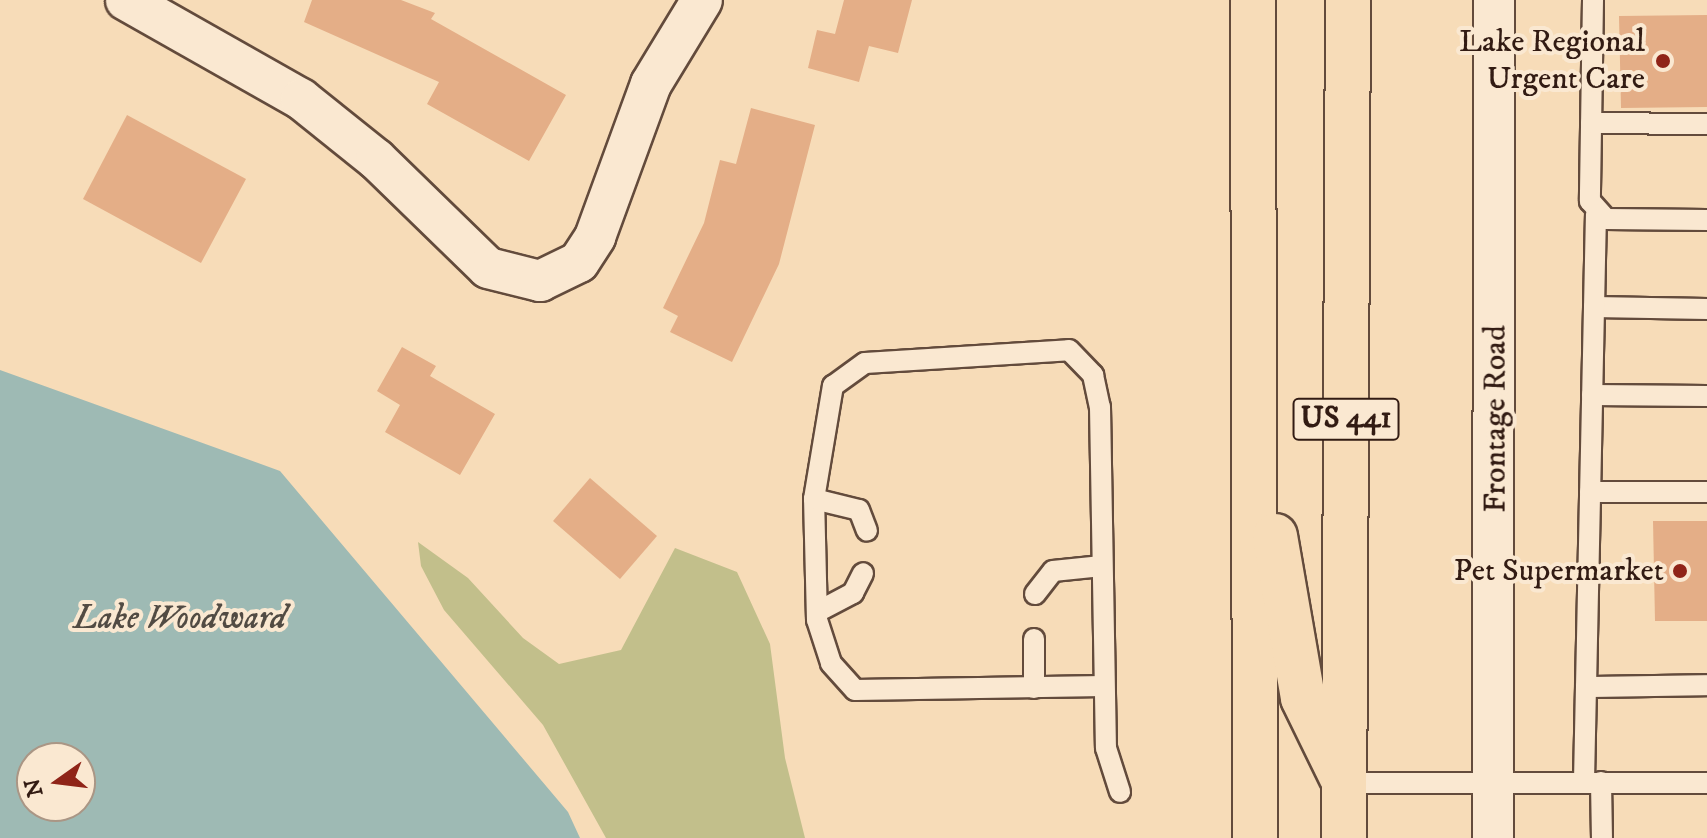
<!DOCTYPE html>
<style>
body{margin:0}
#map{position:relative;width:1707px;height:838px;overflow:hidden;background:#f7dcb8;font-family:"IM FELL DW Pica",serif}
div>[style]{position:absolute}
.green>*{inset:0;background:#c2bf8b}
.water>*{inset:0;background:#9ebab4}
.building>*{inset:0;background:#e4ae87}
.roads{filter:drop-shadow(2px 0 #634b3c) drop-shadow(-2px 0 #634b3c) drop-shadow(0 2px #634b3c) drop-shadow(0 -2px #634b3c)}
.lane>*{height:20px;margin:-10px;padding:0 10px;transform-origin:10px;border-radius:10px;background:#fae8d1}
.street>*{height:40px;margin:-20px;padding:0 20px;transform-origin:20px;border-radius:20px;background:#fae8d1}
.primary>*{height:44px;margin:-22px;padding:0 22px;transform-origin:22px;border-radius:22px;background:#f7dcb8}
.dots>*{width:22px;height:22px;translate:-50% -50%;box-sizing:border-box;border:4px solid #fae8d1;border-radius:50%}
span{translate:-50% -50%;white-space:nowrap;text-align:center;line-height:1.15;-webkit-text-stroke:8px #fae8d1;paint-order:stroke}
.shield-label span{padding:2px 6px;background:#fae8d1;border:2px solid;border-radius:6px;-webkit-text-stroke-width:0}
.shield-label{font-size:30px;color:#321b13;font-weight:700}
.poi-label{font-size:32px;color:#321b13}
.right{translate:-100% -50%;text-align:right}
.street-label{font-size:32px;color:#321b13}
.water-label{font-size:34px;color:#524b43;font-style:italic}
.north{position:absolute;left:16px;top:742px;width:80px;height:80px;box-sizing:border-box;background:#fae8d1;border:2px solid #aa9685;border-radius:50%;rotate:256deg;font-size:22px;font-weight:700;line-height:32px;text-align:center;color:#321b13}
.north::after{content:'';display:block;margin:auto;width:28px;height:36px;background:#8f2418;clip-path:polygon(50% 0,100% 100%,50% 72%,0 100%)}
</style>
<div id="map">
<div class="green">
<i style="clip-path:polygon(418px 542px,468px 578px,523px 638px,559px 664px,621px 650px,675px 548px,737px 572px,770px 644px,785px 758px,805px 838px,606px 838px,543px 725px,444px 610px,421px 566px)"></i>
</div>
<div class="water">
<i style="clip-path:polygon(evenodd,0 370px,280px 471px,568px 812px,580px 838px,0 838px,0 370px,32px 758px,80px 758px,80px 806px,32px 806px,32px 758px)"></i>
</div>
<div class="building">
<i style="clip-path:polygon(312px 0,401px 0,435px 13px,431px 19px,566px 95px,529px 161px,427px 104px,439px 82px,304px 22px)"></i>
<i style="clip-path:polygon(844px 0,912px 0,898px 53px,869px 46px,859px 82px,808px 68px,817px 30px,835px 34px)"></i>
<i style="clip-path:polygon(1707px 15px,1707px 107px,1621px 108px,1619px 16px)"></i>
<i style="clip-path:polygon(751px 108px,815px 125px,779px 264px,732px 362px,670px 332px,678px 316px,663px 308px,704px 223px,720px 160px,736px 164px)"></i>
<i style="clip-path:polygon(127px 115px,246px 179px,201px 263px,83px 199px)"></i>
<i style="clip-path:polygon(402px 347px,436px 366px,430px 376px,495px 414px,460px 475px,385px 432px,400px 405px,377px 391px)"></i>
<i style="clip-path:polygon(590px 478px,657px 536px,620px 579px,553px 521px)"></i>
<i style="clip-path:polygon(1653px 521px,1707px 521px,1707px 621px,1655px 621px)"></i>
</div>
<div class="roads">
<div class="lane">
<i style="left:1593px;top:0;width:201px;rotate:90.9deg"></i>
<i style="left:1590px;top:201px;width:24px;rotate:48deg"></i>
<i style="left:1606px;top:219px;width:101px;rotate:0.6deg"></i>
<i style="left:1591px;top:123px;width:116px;rotate:0.5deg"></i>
<i style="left:1594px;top:307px;width:113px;rotate:1deg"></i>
<i style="left:1592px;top:395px;width:115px;rotate:0.5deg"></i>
<i style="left:1590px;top:492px;width:117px"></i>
<i style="left:814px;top:499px;width:46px;rotate:13.7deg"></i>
<i style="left:859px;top:510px;width:22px;rotate:69deg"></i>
<i style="left:1035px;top:594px;width:29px;rotate:-52deg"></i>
<i style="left:1053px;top:571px;width:49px;rotate:-5.8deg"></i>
<i style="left:817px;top:612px;width:41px;rotate:-27.8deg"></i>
<i style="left:853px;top:593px;width:22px;rotate:-63deg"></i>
<i style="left:1034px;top:639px;width:49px;rotate:90deg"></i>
<i style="left:1104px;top:686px;width:249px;rotate:179.1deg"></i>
<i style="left:855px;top:690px;width:36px;rotate:-132deg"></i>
<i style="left:831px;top:663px;width:45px;rotate:-108deg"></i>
<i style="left:817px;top:620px;width:121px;rotate:-91.4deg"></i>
<i style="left:814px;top:499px;width:115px;rotate:-80.5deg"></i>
<i style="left:833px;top:386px;width:39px;rotate:-36deg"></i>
<i style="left:865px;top:363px;width:204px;rotate:-3.6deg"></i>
<i style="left:1069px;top:350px;width:35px;rotate:46deg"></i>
<i style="left:1093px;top:375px;width:33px;rotate:78deg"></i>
<i style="left:1100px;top:407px;width:341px;rotate:89deg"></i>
<i style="left:1106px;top:748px;width:46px;rotate:72.3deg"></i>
<i style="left:1586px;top:687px;width:121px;rotate:-0.9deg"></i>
<i style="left:1584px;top:781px;width:567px;rotate:-88.79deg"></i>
<i style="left:1601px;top:782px;width:56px;rotate:89deg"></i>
<i style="left:1344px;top:783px;width:363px"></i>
</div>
<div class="street">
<i style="left:126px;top:0;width:201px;rotate:29.5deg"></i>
<i style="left:301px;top:99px;width:96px;rotate:38.7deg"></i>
<i style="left:376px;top:159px;width:156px;rotate:44.2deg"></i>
<i style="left:488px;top:268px;width:54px;rotate:14deg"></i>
<i style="left:540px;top:281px;width:43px;rotate:-26deg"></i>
<i style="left:579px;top:262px;width:30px;rotate:-57deg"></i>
<i style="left:595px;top:237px;width:163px;rotate:-69.9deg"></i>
<i style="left:651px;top:84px;width:98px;rotate:-58.7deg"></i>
<i style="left:1493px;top:838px;width:838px;rotate:-89.93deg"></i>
</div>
<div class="primary">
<i style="left:1253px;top:0;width:838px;rotate:89.86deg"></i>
<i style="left:1275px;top:536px;width:164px;rotate:80.2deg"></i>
<i style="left:1303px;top:698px;width:87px;rotate:64deg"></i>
<i style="left:1344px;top:838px;width:838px;rotate:-89.73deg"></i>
</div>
</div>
<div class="dots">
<i style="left:1663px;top:61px;background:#8f2418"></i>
<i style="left:1680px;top:571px;background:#8f2418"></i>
</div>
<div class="shield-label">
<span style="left:1346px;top:419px">US 441</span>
</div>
<div class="poi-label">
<span class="right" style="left:1645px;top:61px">Lake Regional<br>Urgent Care</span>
<span class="right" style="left:1664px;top:571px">Pet Supermarket</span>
</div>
<div class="street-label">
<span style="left:1496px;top:419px;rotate:-90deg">Frontage Road</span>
</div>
<div class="water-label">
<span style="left:180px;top:619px">Lake Woodward</span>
</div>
<div class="north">N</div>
</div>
